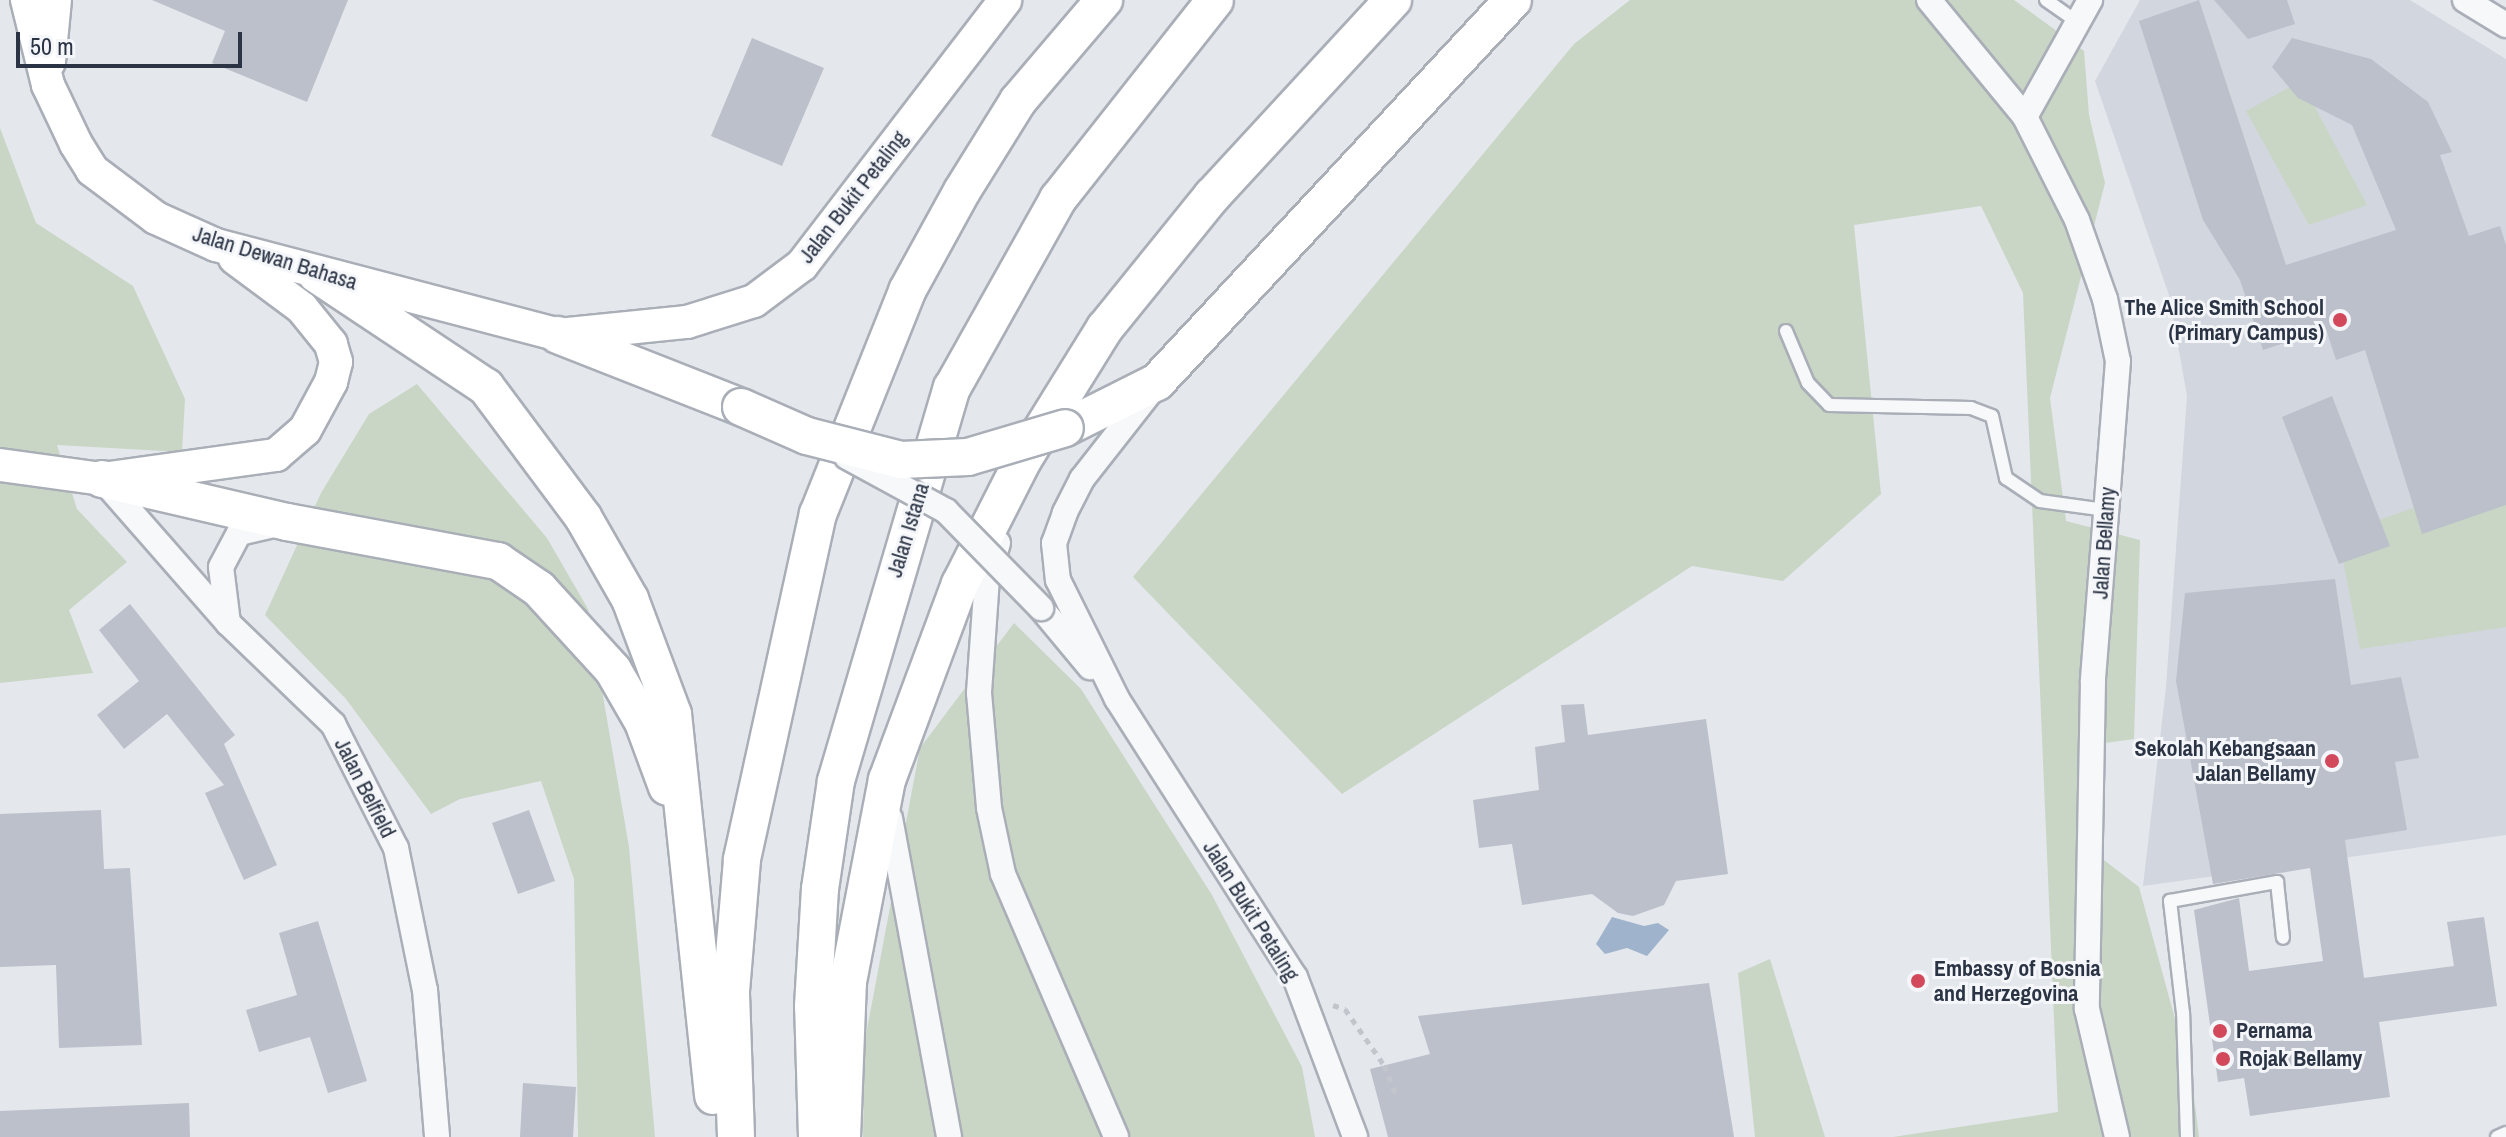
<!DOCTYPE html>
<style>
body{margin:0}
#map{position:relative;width:2506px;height:1137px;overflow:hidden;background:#e4e7ec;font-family:"Archivo Narrow",sans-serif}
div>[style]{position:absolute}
.built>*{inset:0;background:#d2d6de}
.green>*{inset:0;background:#c9d6c5}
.water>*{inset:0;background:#9fb4cc}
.building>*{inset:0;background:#bbc0ca}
.path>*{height:5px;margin-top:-2.5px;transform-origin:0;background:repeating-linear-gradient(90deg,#c2c5cb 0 6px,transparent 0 12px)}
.roads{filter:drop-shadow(2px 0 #a9aeb7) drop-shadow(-2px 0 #a9aeb7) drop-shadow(0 2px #a9aeb7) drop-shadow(0 -2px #a9aeb7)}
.lane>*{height:12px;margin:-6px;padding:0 6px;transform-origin:6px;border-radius:6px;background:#f7f8fa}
.street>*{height:24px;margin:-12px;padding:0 12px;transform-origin:12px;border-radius:12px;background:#f7f8fa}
.secondary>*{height:32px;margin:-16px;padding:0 16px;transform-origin:16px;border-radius:16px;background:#fff}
.primary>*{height:36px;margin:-18px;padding:0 18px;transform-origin:18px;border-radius:18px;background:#fff}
.bridges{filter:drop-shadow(2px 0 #a9aeb7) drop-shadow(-2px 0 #a9aeb7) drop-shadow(0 2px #a9aeb7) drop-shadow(0 -2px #a9aeb7)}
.street-bridge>*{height:24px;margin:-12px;padding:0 12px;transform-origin:12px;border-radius:12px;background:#f7f8fa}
.primary-bridge>*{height:36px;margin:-18px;padding:0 18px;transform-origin:18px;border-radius:18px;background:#fff}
.dots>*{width:22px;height:22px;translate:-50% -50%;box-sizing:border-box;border:4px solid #f4f6f9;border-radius:50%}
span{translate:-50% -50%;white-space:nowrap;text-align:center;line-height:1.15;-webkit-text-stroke:6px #f4f6f9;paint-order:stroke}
.street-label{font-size:22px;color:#2b3445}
.poi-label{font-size:22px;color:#2b3445;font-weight:700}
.right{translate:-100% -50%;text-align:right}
.left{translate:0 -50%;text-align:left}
.scale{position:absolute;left:16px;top:32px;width:226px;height:36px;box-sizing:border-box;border:4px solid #2b3445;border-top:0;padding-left:10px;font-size:24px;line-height:28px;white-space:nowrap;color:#2b3445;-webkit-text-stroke:6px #f4f6f9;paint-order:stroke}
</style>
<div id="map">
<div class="built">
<i style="clip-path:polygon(2140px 0,2410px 0,2506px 59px,2506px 835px,2143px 886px,2166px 687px,2187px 396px,2169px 295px,2095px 81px)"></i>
</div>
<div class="green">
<i style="clip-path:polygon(1630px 0,2014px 0,2084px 51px,2089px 115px,2105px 183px,2050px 398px,2066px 521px,2140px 540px,2134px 739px,2091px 745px,2087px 847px,2139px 887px,2192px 1081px,2199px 1137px,1893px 1137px,2058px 1112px,2023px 293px,1981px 206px,1854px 225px,1881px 494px,1783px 581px,1692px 566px,1342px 794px,1133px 577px,1574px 44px)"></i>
<i style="clip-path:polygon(2301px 81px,2367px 205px,2309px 225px,2246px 111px)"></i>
<i style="clip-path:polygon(0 128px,36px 223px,133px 286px,185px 399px,182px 452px,57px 445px,77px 509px,127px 562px,69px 610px,93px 673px,0 683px)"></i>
<i style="clip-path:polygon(417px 384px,547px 538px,588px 609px,629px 847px,655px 1137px,578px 1137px,574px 879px,541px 781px,460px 799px,431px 814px,346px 699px,265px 615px,321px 493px,369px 414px)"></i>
<i style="clip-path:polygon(2506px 476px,2506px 627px,2360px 649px,2338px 534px)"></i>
<i style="clip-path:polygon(1014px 623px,1081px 689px,1212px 895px,1302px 1067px,1315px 1137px,863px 1137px,865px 1040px,920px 748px)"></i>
<i style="clip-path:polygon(1770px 959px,1825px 1137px,1755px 1137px,1738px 973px)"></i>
</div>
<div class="water">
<i style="clip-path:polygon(1612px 917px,1644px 926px,1658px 923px,1669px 930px,1647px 956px,1627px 948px,1605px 954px,1596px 944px)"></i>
</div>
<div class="building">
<i style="clip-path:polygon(152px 0,348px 0,307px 102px,212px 63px,225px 31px)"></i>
<i style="clip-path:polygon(2199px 0,2286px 265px,2396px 230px,2352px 125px,2298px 98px,2272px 67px,2292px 38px,2371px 59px,2428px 102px,2452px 152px,2440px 155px,2469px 236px,2500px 226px,2506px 245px,2506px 505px,2422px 534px,2365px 350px,2336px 360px,2326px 329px,2263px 350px,2240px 280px,2203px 220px,2139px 21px)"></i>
<i style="clip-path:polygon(2214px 0,2287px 0,2295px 24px,2248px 39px)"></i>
<i style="clip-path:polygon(752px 38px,824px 68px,782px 166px,711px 136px)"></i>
<i style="clip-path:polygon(2332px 396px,2390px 546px,2339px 564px,2282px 417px)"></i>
<i style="clip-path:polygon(2335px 579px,2351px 685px,2401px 677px,2419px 758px,2395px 762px,2407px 830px,2345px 840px,2364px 978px,2454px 966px,2447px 922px,2484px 917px,2497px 1006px,2379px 1022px,2390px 1097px,2250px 1116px,2244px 1078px,2218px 1082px,2194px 910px,2239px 898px,2249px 971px,2323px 961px,2310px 868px,2213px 884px,2176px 681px,2185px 593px)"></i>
<i style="clip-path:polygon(130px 604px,235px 735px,224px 744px,277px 865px,244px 880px,205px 793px,224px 785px,167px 714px,124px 749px,97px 715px,139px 681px,99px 630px)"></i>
<i style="clip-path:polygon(1584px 704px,1588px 735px,1706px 719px,1728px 874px,1676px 881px,1664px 905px,1633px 916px,1618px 913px,1592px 894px,1522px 905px,1512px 844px,1479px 848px,1473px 800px,1539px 790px,1535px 747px,1565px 742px,1561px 705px)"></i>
<i style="clip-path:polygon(101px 810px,104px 869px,130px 868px,142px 1045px,59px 1048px,56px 965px,0 967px,0 814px)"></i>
<i style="clip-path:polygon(529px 810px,555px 881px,518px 894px,492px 823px)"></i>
<i style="clip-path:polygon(318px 921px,367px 1081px,328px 1093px,310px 1037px,259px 1052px,246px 1010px,297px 995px,279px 933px)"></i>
<i style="clip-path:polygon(1709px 983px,1734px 1137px,1388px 1137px,1370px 1069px,1430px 1054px,1418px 1016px)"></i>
<i style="clip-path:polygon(523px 1083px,576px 1087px,573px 1137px,520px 1137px)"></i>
<i style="clip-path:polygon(189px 1103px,190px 1137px,0 1137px,0 1111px)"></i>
</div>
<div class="path">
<i style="left:1333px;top:1005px;width:13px;rotate:18deg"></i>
<i style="left:1345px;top:1009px;width:68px;rotate:55.1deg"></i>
<i style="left:1384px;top:1065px;width:35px;rotate:68deg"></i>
</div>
<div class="roads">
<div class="lane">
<i style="left:2046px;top:0;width:39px;rotate:35deg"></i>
<i style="left:1786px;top:331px;width:56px;rotate:67.1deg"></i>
<i style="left:1808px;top:383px;width:30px;rotate:46deg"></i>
<i style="left:1829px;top:405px;width:142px;rotate:1.2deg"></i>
<i style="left:1971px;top:408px;width:22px;rotate:21deg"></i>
<i style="left:1992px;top:416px;width:64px;rotate:77.3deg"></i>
<i style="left:2006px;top:478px;width:41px;rotate:34.1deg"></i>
<i style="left:2040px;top:501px;width:67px;rotate:7.8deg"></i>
<i style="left:2187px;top:1137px;width:124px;rotate:-91.8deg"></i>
<i style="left:2183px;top:1013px;width:113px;rotate:-96.6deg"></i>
<i style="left:2170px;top:901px;width:109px;rotate:-10.1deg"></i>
<i style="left:2277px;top:882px;width:56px;rotate:83.9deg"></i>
<i style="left:2497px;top:1137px;width:10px;rotate:-24deg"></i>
</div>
<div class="street">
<i style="left:1929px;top:0;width:151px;rotate:50.6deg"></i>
<i style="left:2025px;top:117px;width:115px;rotate:63.2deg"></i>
<i style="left:2077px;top:220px;width:84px;rotate:70.5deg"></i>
<i style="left:2105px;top:299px;width:63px;rotate:78.2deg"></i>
<i style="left:2118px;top:361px;width:322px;rotate:94.5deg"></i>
<i style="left:2093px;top:682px;width:327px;rotate:91.1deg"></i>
<i style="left:2087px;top:1009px;width:131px;rotate:76.8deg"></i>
<i style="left:2465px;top:0;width:48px;rotate:31.4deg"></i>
<i style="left:2025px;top:117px;width:134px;rotate:-60.9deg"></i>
<i style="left:1151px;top:391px;width:112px;rotate:128.1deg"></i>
<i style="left:1082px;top:479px;width:38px;rotate:117deg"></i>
<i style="left:1065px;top:513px;width:32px;rotate:110deg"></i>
<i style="left:1054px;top:543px;width:37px;rotate:84deg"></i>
<i style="left:1058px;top:580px;width:133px;rotate:63.6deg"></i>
<i style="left:1117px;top:699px;width:330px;rotate:57.4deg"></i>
<i style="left:1295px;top:977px;width:171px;rotate:69.4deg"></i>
<i style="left:102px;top:479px;width:191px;rotate:48.8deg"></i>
<i style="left:228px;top:623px;width:146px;rotate:43.9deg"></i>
<i style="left:333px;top:724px;width:139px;rotate:63.1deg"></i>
<i style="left:396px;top:848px;width:145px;rotate:78.5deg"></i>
<i style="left:425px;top:990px;width:147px;rotate:85.3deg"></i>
<i style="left:998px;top:543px;width:37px;rotate:107deg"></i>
<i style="left:987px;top:578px;width:115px;rotate:94deg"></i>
<i style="left:979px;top:693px;width:115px;rotate:85deg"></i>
<i style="left:989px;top:808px;width:67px;rotate:78deg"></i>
<i style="left:1003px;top:874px;width:286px;rotate:66.7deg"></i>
<i style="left:1041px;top:608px;width:77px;rotate:50.3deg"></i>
<i style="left:228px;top:623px;width:56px;rotate:-97.1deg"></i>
<i style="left:221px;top:567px;width:38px;rotate:-62deg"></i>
<i style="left:239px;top:533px;width:39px;rotate:-13deg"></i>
<i style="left:890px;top:818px;width:324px;rotate:79.5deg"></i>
</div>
<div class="secondary">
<i style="left:27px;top:0;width:88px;rotate:76.1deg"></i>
<i style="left:48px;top:85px;width:65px;rotate:64.6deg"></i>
<i style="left:76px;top:144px;width:31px;rotate:58deg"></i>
<i style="left:92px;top:170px;width:80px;rotate:36.9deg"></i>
<i style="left:156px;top:218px;width:66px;rotate:24.2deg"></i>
<i style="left:216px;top:245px;width:354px;rotate:14.7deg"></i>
<i style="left:558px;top:335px;width:130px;rotate:-5.8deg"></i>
<i style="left:687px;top:322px;width:70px;rotate:-17.4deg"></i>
<i style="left:754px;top:301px;width:60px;rotate:-36.9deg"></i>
<i style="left:802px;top:265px;width:334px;rotate:-52.5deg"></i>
<i style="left:49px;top:62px;width:62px;rotate:-84.5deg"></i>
<i style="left:0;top:465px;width:103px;rotate:7.8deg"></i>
<i style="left:102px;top:479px;width:176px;rotate:-7.9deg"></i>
<i style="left:276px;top:455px;width:38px;rotate:-41deg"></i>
<i style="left:305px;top:430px;width:55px;rotate:-61.6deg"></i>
<i style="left:331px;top:382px;width:21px;rotate:-76deg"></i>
<i style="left:336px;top:362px;width:19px;rotate:-106deg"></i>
<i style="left:331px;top:344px;width:46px;rotate:-128.9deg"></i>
<i style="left:302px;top:308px;width:84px;rotate:-143.3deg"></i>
</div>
<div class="primary">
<i style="left:316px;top:274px;width:204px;rotate:33.6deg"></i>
<i style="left:486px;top:387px;width:162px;rotate:53.3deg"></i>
<i style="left:583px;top:517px;width:95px;rotate:60.2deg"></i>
<i style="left:630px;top:599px;width:123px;rotate:69.5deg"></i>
<i style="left:673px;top:714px;width:384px;rotate:84deg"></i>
<i style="left:558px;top:335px;width:197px;rotate:21.5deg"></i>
<i style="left:1065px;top:428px;width:103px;rotate:-26.6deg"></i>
<i style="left:1157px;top:382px;width:522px;rotate:-47.02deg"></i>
<i style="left:102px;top:479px;width:190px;rotate:13.1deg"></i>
<i style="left:287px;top:522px;width:215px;rotate:10.5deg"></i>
<i style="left:498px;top:561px;width:50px;rotate:34.3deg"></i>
<i style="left:539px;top:589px;width:110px;rotate:47.6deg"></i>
<i style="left:613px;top:670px;width:60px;rotate:60deg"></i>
<i style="left:643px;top:722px;width:69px;rotate:69.7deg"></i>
<i style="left:736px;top:1137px;width:146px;rotate:-92deg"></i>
<i style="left:731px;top:991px;width:132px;rotate:-85.2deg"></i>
<i style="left:742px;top:859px;width:353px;rotate:-77.6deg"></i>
<i style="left:818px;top:514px;width:240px;rotate:-68.2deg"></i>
<i style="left:907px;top:291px;width:114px;rotate:-61.2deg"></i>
<i style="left:962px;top:191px;width:106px;rotate:-58.1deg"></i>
<i style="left:1018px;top:101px;width:133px;rotate:-49.6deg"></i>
<i style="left:817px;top:1137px;width:131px;rotate:-91.7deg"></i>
<i style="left:813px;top:1006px;width:117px;rotate:-86.6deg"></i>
<i style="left:820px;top:889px;width:109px;rotate:-81.6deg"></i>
<i style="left:836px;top:781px;width:410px;rotate:-73.6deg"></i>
<i style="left:952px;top:388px;width:217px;rotate:-60.7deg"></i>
<i style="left:1058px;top:199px;width:253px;rotate:-51.7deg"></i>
<i style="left:842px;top:1137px;width:155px;rotate:-87.8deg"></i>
<i style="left:848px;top:982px;width:206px;rotate:-79.1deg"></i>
<i style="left:887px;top:780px;width:209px;rotate:-69.6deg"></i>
<i style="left:960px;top:584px;width:139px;rotate:-63.1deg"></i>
<i style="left:1023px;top:460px;width:155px;rotate:-58.2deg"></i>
<i style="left:1105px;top:328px;width:170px;rotate:-51deg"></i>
<i style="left:1212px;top:196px;width:267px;rotate:-47.3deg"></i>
</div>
</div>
<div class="bridges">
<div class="street-bridge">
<i style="left:847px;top:457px;width:113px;rotate:28.6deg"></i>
<i style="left:946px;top:511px;width:136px;rotate:45.6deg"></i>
</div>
<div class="primary-bridge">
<i style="left:741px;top:407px;width:72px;rotate:23.7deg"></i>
<i style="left:807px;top:436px;width:97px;rotate:14.3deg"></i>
<i style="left:901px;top:460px;width:67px;rotate:-2.6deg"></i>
<i style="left:968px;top:457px;width:101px;rotate:-16.6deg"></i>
</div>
</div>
<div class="dots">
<i style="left:2340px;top:320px;background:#d1495b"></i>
<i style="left:2332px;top:761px;background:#d1495b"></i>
<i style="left:1918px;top:981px;background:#d1495b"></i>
<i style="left:2220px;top:1031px;background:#d1495b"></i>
<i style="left:2223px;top:1059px;background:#d1495b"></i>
</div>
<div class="street-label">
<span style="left:853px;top:197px;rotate:-52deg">Jalan Bukit Petaling</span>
<span style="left:275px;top:258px;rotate:17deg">Jalan Dewan Bahasa</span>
<span style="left:908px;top:530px;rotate:-73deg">Jalan Istana</span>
<span style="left:2104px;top:543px;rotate:-86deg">Jalan Bellamy</span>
<span style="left:365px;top:788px;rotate:63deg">Jalan Belfield</span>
<span style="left:1251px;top:911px;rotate:58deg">Jalan Bukit Petaling</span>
</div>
<div class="poi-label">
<span class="right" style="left:2324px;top:320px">The Alice Smith School<br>(Primary Campus)</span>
<span class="right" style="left:2316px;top:761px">Sekolah Kebangsaan<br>Jalan Bellamy</span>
<span class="left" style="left:1934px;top:981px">Embassy of Bosnia<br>and Herzegovina</span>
<span class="left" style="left:2236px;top:1031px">Pernama</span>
<span class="left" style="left:2239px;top:1059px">Rojak Bellamy</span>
</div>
<div class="scale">50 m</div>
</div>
